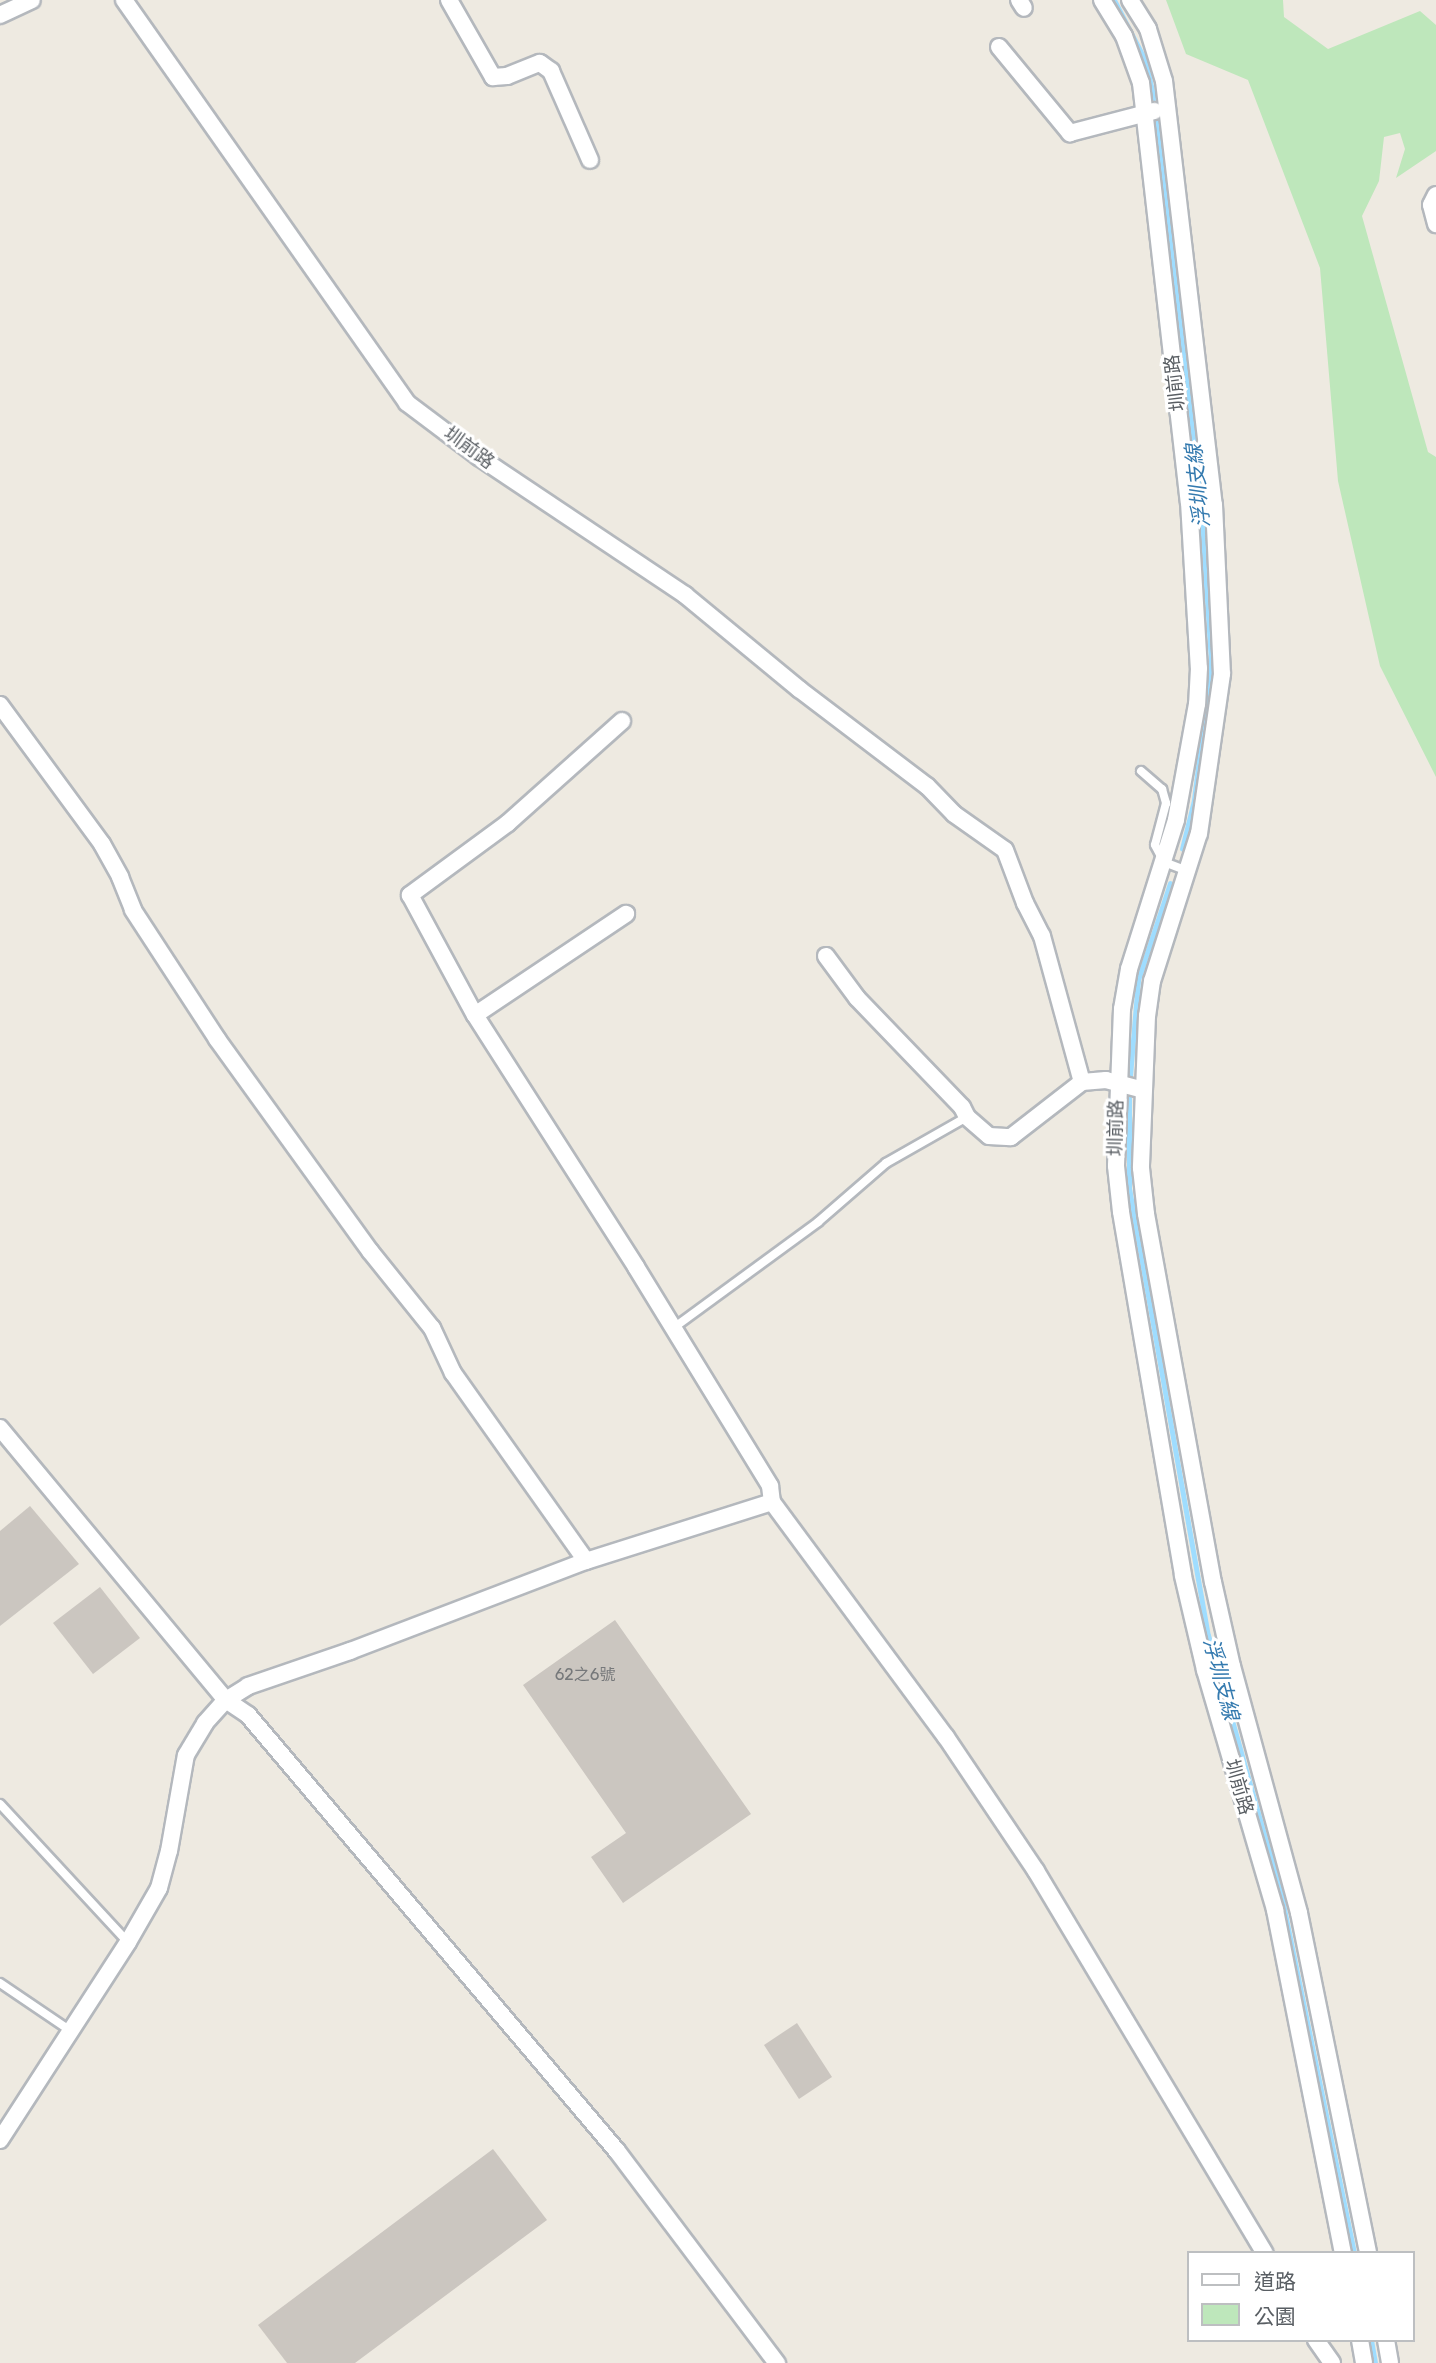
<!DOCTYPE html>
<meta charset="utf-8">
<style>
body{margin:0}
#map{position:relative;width:1436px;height:2363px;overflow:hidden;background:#eeeae1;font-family:Rubik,"Noto Sans TC",sans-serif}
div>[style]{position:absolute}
.green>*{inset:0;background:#bee7bb}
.stream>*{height:5px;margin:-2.5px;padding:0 2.5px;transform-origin:2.5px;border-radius:2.5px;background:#9fddff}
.building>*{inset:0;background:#cbc6c0}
.roads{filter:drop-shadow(2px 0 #b4b8bd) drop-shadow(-2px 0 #b4b8bd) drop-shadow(0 2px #b4b8bd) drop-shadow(0 -2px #b4b8bd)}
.lane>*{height:8px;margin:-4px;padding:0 4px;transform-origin:4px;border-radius:4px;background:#fff}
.street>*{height:16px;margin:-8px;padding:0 8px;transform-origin:8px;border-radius:8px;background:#fff}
span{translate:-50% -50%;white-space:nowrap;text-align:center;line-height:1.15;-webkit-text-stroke:6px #fff;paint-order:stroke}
.number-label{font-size:16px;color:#76787a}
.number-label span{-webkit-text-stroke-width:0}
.street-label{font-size:19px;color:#595e63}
.water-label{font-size:21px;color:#347aaf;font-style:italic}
.legend{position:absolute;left:1187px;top:2251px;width:228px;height:91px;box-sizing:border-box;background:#fff;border:2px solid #bdbfc1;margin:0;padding:9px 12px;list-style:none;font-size:21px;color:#595e63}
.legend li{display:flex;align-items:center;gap:14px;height:35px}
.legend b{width:35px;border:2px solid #bdbfc1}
</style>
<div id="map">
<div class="green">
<i style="clip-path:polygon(1166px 0,1283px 0,1284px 17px,1328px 49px,1420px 11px,1436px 25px,1436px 151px,1396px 178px,1405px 149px,1400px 133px,1384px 137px,1379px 181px,1362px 216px,1428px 452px,1436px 457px,1436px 777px,1380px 666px,1338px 481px,1320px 268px,1248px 80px,1186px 54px)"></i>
</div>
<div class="stream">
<i style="left:1114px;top:0;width:68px;rotate:62.7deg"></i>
<i style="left:1145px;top:60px;width:39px;rotate:77deg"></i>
<i style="left:1157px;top:122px;width:388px;rotate:83.5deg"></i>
<i style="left:1201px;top:507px;width:156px;rotate:86.3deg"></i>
<i style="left:1211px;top:663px;width:138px;rotate:97.1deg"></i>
<i style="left:1194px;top:800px;width:50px;rotate:103.8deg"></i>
<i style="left:1130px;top:1076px;width:96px;rotate:-85.2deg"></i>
<i style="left:1138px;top:980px;width:102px;rotate:-71.7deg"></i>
<i style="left:1129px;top:1098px;width:90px;rotate:90deg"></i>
<i style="left:1129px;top:1188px;width:454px;rotate:80deg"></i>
<i style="left:1208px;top:1635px;width:269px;rotate:74.3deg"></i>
<i style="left:1281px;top:1894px;width:366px;rotate:78.5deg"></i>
<i style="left:1371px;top:2340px;width:23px;rotate:80deg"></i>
</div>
<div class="building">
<i style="clip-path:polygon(30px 1506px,79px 1564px,0 1626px,0 1531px)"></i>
<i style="clip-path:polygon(100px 1587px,140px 1638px,93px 1674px,53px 1623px)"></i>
<i style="clip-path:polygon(615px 1620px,751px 1814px,623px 1903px,591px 1857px,626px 1833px,523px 1685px)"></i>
<i style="clip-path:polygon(797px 2023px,832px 2077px,799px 2099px,764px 2045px)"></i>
<i style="clip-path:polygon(493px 2149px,547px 2220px,355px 2363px,287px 2363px,258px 2325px)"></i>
</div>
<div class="roads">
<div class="lane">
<i style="left:1141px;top:771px;width:28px;rotate:41deg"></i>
<i style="left:1162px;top:789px;width:15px;rotate:74deg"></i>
<i style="left:1166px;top:803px;width:43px;rotate:104.7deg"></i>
<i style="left:1155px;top:845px;width:19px;rotate:62deg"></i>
<i style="left:1164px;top:862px;width:26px;rotate:21deg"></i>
<i style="left:672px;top:1329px;width:181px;rotate:-36.2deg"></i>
<i style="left:818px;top:1222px;width:90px;rotate:-40.9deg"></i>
<i style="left:886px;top:1163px;width:93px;rotate:-29.6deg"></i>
<i style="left:0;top:1804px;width:188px;rotate:47.2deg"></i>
<i style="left:0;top:1983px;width:86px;rotate:34.1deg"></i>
</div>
<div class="street">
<i style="left:124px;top:0;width:492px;rotate:54.9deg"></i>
<i style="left:407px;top:403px;width:90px;rotate:36.9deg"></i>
<i style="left:479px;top:457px;width:248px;rotate:33.8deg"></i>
<i style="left:685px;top:595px;width:148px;rotate:39.5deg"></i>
<i style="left:799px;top:689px;width:161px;rotate:37.2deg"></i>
<i style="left:927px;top:786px;width:39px;rotate:46deg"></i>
<i style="left:954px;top:814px;width:62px;rotate:35.2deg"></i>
<i style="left:1005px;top:850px;width:57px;rotate:69.3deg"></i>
<i style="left:1025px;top:903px;width:37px;rotate:63deg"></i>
<i style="left:1042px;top:936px;width:151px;rotate:74.7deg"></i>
<i style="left:449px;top:0;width:89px;rotate:60.3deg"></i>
<i style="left:493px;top:77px;width:14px;rotate:-4deg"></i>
<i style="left:507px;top:76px;width:35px;rotate:-22deg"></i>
<i style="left:540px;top:63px;width:14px;rotate:36deg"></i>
<i style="left:551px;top:71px;width:97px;rotate:66.3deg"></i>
<i style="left:1019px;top:0;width:9px;rotate:58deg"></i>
<i style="left:1102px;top:0;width:42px;rotate:58.6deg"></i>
<i style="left:1124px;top:36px;width:50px;rotate:70.1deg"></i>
<i style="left:1141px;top:83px;width:422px;rotate:83.5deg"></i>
<i style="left:1189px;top:502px;width:166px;rotate:86.6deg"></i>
<i style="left:1199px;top:668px;width:36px;rotate:93deg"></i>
<i style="left:1197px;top:704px;width:118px;rotate:100.3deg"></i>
<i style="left:1176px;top:820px;width:156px;rotate:107.5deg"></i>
<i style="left:1129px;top:969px;width:41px;rotate:99.9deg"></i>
<i style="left:1122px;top:1009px;width:157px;rotate:92.2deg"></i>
<i style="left:1116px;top:1166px;width:46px;rotate:83.8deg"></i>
<i style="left:1121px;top:1212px;width:369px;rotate:80.3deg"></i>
<i style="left:1183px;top:1576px;width:97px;rotate:76.8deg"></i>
<i style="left:1205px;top:1670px;width:250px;rotate:73.7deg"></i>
<i style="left:1275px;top:1910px;width:350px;rotate:78.8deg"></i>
<i style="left:1130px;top:0;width:34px;rotate:58deg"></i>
<i style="left:1148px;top:29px;width:54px;rotate:72.9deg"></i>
<i style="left:1164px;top:81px;width:427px;rotate:83.3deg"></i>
<i style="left:1214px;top:505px;width:169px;rotate:87.3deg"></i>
<i style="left:1222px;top:674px;width:161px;rotate:98.2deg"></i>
<i style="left:1199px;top:833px;width:155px;rotate:107.6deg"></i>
<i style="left:1152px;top:981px;width:35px;rotate:98deg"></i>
<i style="left:1147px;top:1016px;width:152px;rotate:92.3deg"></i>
<i style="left:1141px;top:1168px;width:46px;rotate:83.8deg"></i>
<i style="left:1146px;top:1214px;width:374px;rotate:79.7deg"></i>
<i style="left:1213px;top:1582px;width:86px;rotate:77.3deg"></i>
<i style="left:1232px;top:1666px;width:256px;rotate:74.8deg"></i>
<i style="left:1299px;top:1913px;width:347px;rotate:78.5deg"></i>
<i style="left:0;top:15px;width:35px;rotate:-25deg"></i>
<i style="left:999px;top:47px;width:112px;rotate:50.5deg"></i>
<i style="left:1070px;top:133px;width:87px;rotate:-14.7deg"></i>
<i style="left:1436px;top:195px;width:11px;rotate:117deg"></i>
<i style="left:1431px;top:205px;width:20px;rotate:75deg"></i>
<i style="left:0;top:705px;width:172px;rotate:53.7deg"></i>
<i style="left:102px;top:844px;width:38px;rotate:61deg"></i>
<i style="left:120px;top:877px;width:35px;rotate:68deg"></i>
<i style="left:133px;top:910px;width:154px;rotate:56.9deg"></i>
<i style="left:217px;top:1039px;width:261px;rotate:54.2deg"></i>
<i style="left:370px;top:1251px;width:99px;rotate:51.2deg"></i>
<i style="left:432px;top:1328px;width:50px;rotate:65deg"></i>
<i style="left:453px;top:1373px;width:230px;rotate:54.7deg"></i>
<i style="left:622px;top:721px;width:153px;rotate:138.2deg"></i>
<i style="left:508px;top:823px;width:122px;rotate:143.7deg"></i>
<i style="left:410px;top:895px;width:136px;rotate:61.6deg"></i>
<i style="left:475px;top:1015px;width:299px;rotate:57.4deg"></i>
<i style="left:636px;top:1267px;width:257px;rotate:58.5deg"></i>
<i style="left:770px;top:1486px;width:16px;rotate:83deg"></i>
<i style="left:772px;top:1502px;width:292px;rotate:53.5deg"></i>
<i style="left:946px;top:1737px;width:161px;rotate:56.1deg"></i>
<i style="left:1036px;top:1871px;width:445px;rotate:59.1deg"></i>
<i style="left:826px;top:956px;width:52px;rotate:53.6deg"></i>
<i style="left:857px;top:998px;width:151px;rotate:46.1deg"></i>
<i style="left:962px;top:1107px;width:11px;rotate:63deg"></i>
<i style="left:967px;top:1117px;width:29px;rotate:41deg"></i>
<i style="left:989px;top:1136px;width:22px;rotate:3deg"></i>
<i style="left:1011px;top:1137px;width:90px;rotate:-37.8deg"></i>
<i style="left:1082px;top:1082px;width:24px;rotate:-5deg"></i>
<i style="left:1106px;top:1080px;width:38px;rotate:15deg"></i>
<i style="left:475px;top:1015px;width:182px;rotate:-33.8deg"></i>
<i style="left:0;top:1428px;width:354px;rotate:50.3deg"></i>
<i style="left:226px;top:1700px;width:27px;rotate:34deg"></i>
<i style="left:248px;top:1715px;width:571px;rotate:49.76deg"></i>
<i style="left:617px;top:2151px;width:266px;rotate:53deg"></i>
<i style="left:0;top:2140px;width:236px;rotate:-57.1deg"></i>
<i style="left:128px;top:1942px;width:62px;rotate:-60.1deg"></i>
<i style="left:159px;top:1888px;width:38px;rotate:-75deg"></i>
<i style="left:169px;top:1851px;width:97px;rotate:-80deg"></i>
<i style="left:186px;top:1755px;width:37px;rotate:-59deg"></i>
<i style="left:205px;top:1723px;width:31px;rotate:-48deg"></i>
<i style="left:226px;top:1700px;width:26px;rotate:-32deg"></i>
<i style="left:248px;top:1686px;width:108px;rotate:-18.9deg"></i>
<i style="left:350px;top:1651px;width:253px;rotate:-20.9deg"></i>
<i style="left:586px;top:1561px;width:195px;rotate:-17.6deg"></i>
<i style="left:1316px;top:2340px;width:28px;rotate:55deg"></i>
<i style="left:1360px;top:2340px;width:23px;rotate:80deg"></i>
<i style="left:1386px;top:2340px;width:23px;rotate:80deg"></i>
</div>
</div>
<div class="number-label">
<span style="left:585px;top:1675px">62之6號</span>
</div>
<div class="street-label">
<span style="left:1175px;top:383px;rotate:-97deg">圳前路</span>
<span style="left:469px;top:448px;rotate:36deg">圳前路</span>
<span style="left:1116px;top:1128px;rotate:-89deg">圳前路</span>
<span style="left:1239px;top:1787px;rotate:74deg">圳前路</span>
</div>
<div class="water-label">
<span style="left:1198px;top:486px;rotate:-96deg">浮圳支線</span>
<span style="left:1221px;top:1679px;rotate:75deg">浮圳支線</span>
</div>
<ul class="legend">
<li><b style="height:9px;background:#fff"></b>道路</li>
<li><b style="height:19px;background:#bee7bb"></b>公園</li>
</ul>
</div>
